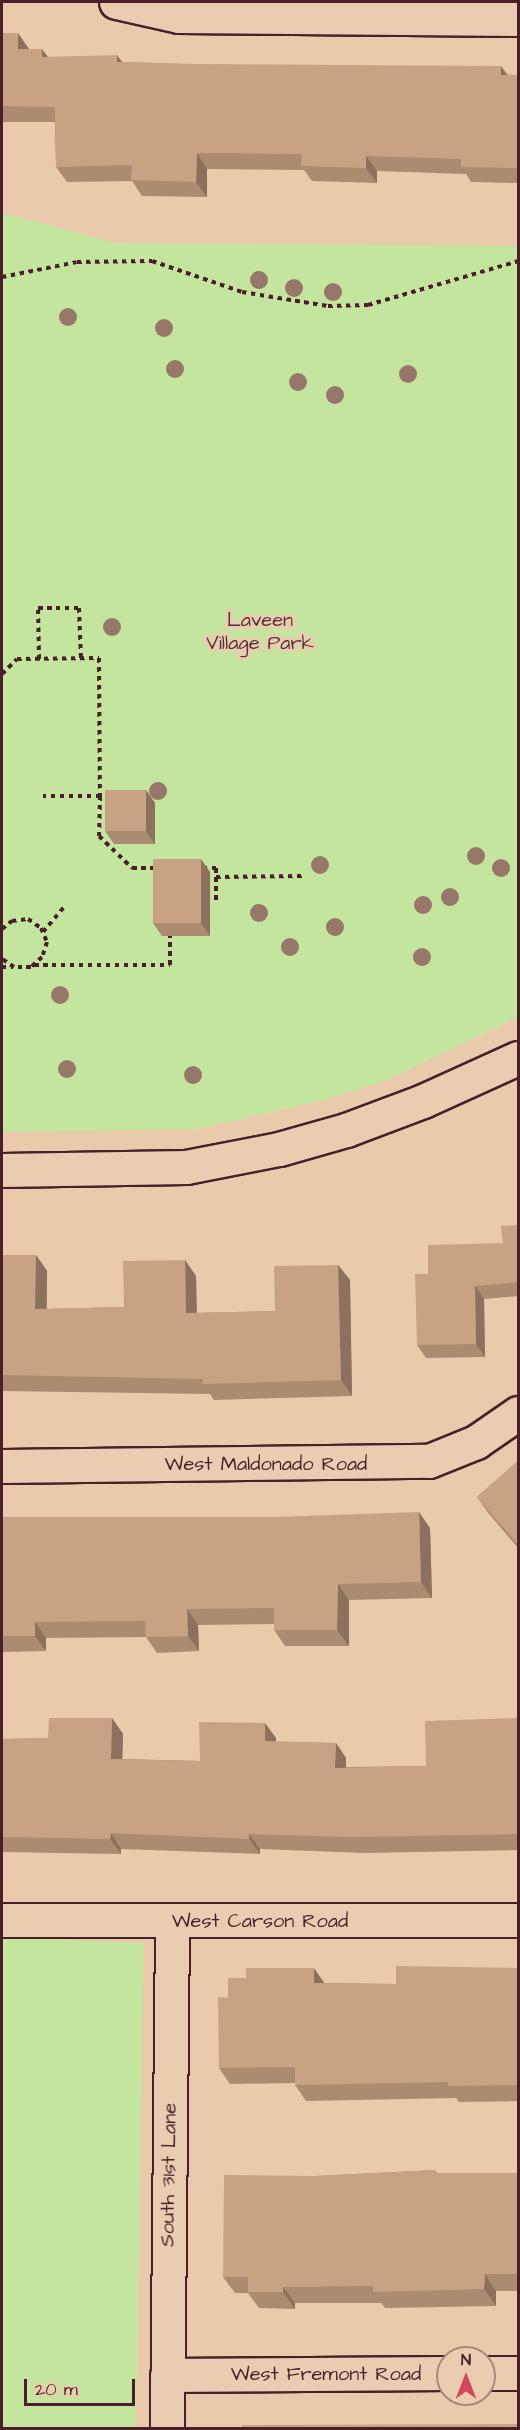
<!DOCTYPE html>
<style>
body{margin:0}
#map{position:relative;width:520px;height:2430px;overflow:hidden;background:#e9cbac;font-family:"Architects Daughter",sans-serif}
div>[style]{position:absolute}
.green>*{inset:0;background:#c3e59e}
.path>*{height:4px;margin-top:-2px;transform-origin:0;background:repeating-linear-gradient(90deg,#4a1f2b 0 4.5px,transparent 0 9px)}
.roads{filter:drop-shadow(2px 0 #4a1f2b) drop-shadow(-2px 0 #4a1f2b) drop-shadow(0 2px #4a1f2b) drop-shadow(0 -2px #4a1f2b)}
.minor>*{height:33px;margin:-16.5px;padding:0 16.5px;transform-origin:16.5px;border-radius:16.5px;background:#eacdb1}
.trees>*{width:18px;height:18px;margin:-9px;border-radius:50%;background:#98776b}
.wall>*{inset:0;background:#ac8c71}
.shaded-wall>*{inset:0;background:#8c725c}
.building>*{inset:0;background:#c8a383}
span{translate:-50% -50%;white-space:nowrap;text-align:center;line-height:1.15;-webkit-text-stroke:6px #eacdb1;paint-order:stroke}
.park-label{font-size:20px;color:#563336}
.street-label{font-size:20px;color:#4a1f2b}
.frame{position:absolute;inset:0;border:3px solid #4a1f2b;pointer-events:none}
.north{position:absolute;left:436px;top:2346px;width:60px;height:60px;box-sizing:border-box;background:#eacdb1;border:2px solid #aa877b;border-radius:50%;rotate:0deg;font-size:16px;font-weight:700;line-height:24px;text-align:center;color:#4a1f2b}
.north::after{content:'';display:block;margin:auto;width:21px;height:27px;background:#d1495b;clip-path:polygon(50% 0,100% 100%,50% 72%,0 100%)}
.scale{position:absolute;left:24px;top:2379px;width:111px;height:27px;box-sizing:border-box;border:3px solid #4a1f2b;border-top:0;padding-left:8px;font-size:18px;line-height:21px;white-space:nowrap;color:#4a1f2b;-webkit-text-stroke:4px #eacdb1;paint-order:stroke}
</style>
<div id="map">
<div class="green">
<i style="clip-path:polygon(2px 213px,116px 243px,518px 246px,518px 1017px,385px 1081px,320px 1101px,197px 1129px,2px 1132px)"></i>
<i style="clip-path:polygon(2px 1937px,144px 1943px,136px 2428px,2px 2428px)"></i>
</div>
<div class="path">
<i style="left:2px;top:277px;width:76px;rotate:-11.3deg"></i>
<i style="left:77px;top:262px;width:75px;rotate:-0.8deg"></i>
<i style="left:152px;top:261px;width:95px;rotate:19deg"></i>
<i style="left:242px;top:292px;width:87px;rotate:9.2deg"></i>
<i style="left:328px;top:306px;width:40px;rotate:-1.4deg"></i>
<i style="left:368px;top:305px;width:156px;rotate:-16.3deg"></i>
<i style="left:39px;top:659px;width:51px;rotate:-91.1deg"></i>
<i style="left:38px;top:608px;width:41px"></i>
<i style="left:79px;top:608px;width:50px;rotate:87.7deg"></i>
<i style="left:2px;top:674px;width:21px;rotate:-45deg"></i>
<i style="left:17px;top:659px;width:82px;rotate:-0.7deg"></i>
<i style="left:99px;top:658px;width:138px;rotate:89.6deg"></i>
<i style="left:100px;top:796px;width:57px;rotate:180deg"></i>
<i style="left:100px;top:796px;width:40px;rotate:91.4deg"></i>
<i style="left:99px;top:836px;width:46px;rotate:44.1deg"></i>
<i style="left:132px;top:868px;width:25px"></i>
<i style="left:203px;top:868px;width:13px"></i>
<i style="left:216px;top:868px;width:35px;rotate:90deg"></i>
<i style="left:216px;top:877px;width:88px;rotate:-0.7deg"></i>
<i style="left:2px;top:929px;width:13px;rotate:-39deg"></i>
<i style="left:12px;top:921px;width:16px;rotate:-7deg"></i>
<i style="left:28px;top:919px;width:16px;rotate:35deg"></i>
<i style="left:41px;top:928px;width:15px;rotate:67deg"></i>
<i style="left:47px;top:942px;width:16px;rotate:108deg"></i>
<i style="left:42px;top:957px;width:15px;rotate:138deg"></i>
<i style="left:31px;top:967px;width:17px;rotate:180deg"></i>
<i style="left:14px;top:967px;width:14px;rotate:-146deg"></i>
<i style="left:43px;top:932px;width:34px;rotate:-50deg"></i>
<i style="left:34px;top:965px;width:136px"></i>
<i style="left:170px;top:965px;width:29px;rotate:-90deg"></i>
<i style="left:2px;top:967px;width:11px"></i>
</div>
<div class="roads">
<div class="minor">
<i style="left:116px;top:2px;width:65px;rotate:12.5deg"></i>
<i style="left:179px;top:16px;width:339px;rotate:0.5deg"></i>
<i style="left:2px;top:1170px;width:184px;rotate:-0.9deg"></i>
<i style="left:186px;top:1167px;width:95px;rotate:-11deg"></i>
<i style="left:279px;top:1149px;width:70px;rotate:-15.8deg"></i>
<i style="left:346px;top:1130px;width:82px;rotate:-20.6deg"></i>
<i style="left:423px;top:1101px;width:104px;rotate:-24.4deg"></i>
<i style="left:2px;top:1466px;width:427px;rotate:-0.7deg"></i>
<i style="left:429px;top:1461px;width:51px;rotate:-22deg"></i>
<i style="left:476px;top:1442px;width:51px;rotate:-34.6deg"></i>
<i style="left:2px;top:1920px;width:516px"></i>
<i style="left:484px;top:2373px;width:34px"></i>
<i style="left:167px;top:2375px;width:281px;rotate:-0.4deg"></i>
<i style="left:167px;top:2428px;width:507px;rotate:-89.43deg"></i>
</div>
</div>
<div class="trees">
<i style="left:259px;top:280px"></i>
<i style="left:294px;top:288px"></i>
<i style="left:333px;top:292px"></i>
<i style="left:68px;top:317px"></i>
<i style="left:164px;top:328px"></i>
<i style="left:175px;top:369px"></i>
<i style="left:408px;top:374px"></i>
<i style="left:298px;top:382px"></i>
<i style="left:335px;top:395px"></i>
<i style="left:112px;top:627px"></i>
<i style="left:158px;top:791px"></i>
<i style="left:476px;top:856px"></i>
<i style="left:320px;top:865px"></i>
<i style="left:501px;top:868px"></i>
<i style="left:450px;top:897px"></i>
<i style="left:423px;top:905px"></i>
<i style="left:259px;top:913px"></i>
<i style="left:335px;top:927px"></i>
<i style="left:290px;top:947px"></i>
<i style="left:422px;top:957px"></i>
<i style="left:60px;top:995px"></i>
<i style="left:67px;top:1069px"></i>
<i style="left:193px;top:1075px"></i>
</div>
<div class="wall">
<i style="clip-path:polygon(2px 33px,29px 49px,48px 57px,122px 62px,519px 75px,519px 183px,471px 182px,466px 174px,377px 171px,377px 183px,312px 181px,304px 170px,207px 169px,207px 197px,142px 196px,132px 181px,67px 182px,56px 167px,55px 122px,2px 122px)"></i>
<i style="clip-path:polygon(146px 790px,155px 803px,155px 844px,114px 844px,105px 831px)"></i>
<i style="clip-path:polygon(210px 872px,210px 936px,162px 936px,153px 923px)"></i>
<i style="clip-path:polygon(519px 1225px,519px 1296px,484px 1299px,485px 1357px,426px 1358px,417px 1345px,428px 1274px,503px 1243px)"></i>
<i style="clip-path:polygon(2px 1255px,36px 1255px,47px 1271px,47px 1309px,124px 1307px,185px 1260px,196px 1276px,197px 1313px,275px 1311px,338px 1265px,350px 1280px,352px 1396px,214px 1400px,210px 1394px,2px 1391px)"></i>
<i style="clip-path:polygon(519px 1460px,519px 1549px,489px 1514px,477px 1497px)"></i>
<i style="clip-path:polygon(2px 1517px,430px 1528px,432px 1598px,349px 1600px,349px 1646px,285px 1646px,274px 1630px,274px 1624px,198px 1625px,199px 1651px,157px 1653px,146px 1637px,46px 1638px,46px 1651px,2px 1652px)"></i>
<i style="clip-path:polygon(112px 1718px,123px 1734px,122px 1759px,200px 1761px,276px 1738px,276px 1742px,336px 1743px,346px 1758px,346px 1767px,426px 1766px,519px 1718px,519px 1850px,364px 1853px,260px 1849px,260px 1854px,121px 1849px,121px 1854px,2px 1852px,2px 1739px,48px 1738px)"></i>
<i style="clip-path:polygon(519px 1968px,519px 2101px,459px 2102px,456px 2098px,306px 2101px,295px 2085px,295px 2083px,230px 2084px,219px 2068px,228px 1998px,325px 1983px,396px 1984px)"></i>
<i style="clip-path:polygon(435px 2170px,437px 2173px,519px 2173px,519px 2291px,496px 2291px,496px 2306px,385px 2308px,381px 2303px,295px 2303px,295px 2309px,259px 2308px,248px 2293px,235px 2293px,223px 2277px,315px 2176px)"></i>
</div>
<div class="shaded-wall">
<i style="clip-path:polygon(18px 33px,29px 49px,18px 49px)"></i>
<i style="clip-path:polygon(42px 49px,53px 64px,42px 57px)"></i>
<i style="clip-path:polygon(117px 55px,128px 70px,117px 62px)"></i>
<i style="clip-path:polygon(501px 66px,512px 81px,501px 75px)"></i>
<i style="clip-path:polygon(197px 153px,207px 169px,207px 197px,196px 182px)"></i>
<i style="clip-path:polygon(366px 156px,377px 171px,377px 183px,366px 168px)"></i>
<i style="clip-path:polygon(146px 790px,155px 803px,155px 844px,146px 831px)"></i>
<i style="clip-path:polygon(201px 859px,210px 872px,210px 936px,201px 923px)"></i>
<i style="clip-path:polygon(36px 1255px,47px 1271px,46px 1325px,35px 1309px)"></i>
<i style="clip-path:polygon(185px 1260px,196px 1276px,197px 1329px,186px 1313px)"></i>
<i style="clip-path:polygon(338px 1265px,350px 1280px,352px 1396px,341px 1380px)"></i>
<i style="clip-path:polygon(475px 1286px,484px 1299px,485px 1357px,476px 1344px)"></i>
<i style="clip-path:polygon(419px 1512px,430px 1528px,432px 1598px,421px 1582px)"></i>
<i style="clip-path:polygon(338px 1584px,349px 1600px,349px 1646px,337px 1630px)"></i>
<i style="clip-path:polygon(187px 1609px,198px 1625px,199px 1651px,188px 1636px)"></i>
<i style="clip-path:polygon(35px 1622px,46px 1638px,46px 1651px,35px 1636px)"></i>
<i style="clip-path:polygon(112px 1718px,123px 1734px,122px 1774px,111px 1759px)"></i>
<i style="clip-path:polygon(265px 1723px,276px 1738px,276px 1757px,265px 1741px)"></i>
<i style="clip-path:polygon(336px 1743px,346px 1758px,346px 1783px,335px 1768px)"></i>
<i style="clip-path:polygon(111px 1833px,121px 1849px,121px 1854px,110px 1839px)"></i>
<i style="clip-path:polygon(249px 1834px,260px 1849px,260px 1854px,249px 1839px)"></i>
<i style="clip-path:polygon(314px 1968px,325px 1984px,314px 1983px)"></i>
<i style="clip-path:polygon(485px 2274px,496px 2291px,496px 2306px,484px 2289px)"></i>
<i style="clip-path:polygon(283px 2287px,295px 2303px,295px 2309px,283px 2292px)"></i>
</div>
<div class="building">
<i style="clip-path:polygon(2px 33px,18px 33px,18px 49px,42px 49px,42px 57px,117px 55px,117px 62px,198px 64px,501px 66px,501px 75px,519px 75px,519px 168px,461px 167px,461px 159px,366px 156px,366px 168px,301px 166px,302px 154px,197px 153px,196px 182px,131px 180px,132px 165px,56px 167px,55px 107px,2px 106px)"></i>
<i style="clip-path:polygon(105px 790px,146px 790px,146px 831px,105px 831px)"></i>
<i style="clip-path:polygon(153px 859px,201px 859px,201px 923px,153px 923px)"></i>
<i style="clip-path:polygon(519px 1225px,519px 1282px,475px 1286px,476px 1344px,417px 1345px,415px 1274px,428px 1274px,428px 1245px,503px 1243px,501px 1226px)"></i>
<i style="clip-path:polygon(2px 1255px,36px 1255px,35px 1309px,124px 1307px,123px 1261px,185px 1260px,186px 1313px,275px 1311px,274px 1266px,338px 1265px,341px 1380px,203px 1384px,203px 1379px,2px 1375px)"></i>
<i style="clip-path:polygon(519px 1460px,519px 1546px,477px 1497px)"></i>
<i style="clip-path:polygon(419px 1512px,421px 1582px,338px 1584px,337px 1630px,274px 1630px,274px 1608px,187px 1609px,188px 1636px,146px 1637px,145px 1621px,35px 1622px,35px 1636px,2px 1636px,2px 1517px,274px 1517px)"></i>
<i style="clip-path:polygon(49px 1718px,112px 1718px,111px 1759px,200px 1761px,199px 1722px,265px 1723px,265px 1741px,336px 1743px,335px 1768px,426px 1766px,425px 1721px,519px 1718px,519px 1834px,353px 1837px,249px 1834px,249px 1839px,111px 1833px,110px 1839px,2px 1837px,2px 1739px,48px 1738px)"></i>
<i style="clip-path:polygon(396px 1966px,519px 1968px,519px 2085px,448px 2086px,448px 2082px,295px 2085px,295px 2067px,219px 2068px,218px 1997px,228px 1998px,228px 1978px,246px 1978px,246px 1968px,314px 1968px,314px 1983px,396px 1984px)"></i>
<i style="clip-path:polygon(435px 2170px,435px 2173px,519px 2173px,519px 2274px,485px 2274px,484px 2289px,373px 2292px,373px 2286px,283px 2287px,283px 2292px,248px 2292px,248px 2277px,223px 2277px,224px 2175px,315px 2176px)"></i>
<i style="clip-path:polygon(519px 2424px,519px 2428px,242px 2428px,242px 2425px)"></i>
</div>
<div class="park-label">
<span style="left:260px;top:632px">Laveen<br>Village Park</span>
</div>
<div class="street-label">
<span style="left:266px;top:1464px">West Maldonado Road</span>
<span style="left:260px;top:1921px">West Carson Road</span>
<span style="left:169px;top:2175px;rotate:-89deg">South 31st Lane</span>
<span style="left:326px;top:2374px">West Fremont Road</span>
</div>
<div class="frame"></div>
<div class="north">N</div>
<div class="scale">20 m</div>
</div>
